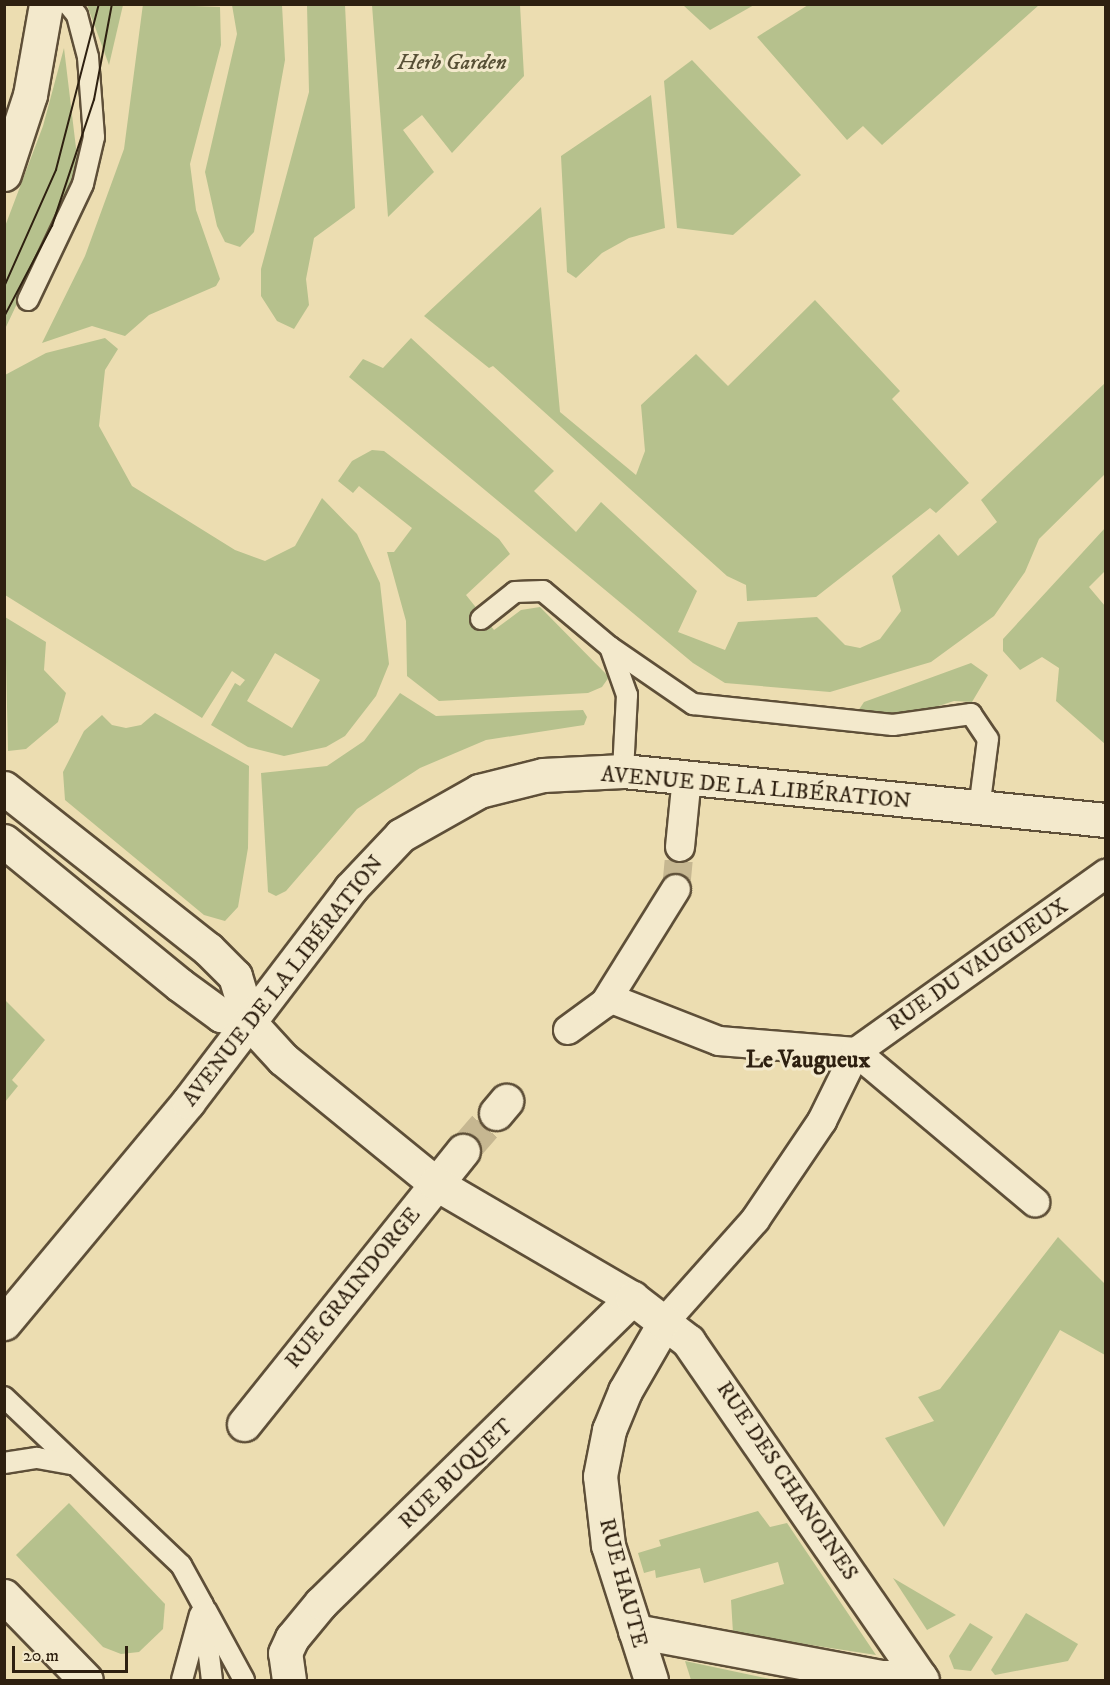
<!DOCTYPE html>
<meta charset="utf-8">
<style>
body{margin:0}
#map{position:relative;width:1110px;height:1685px;overflow:hidden;background:#ecddb1;font-family:"IM FELL DW Pica",serif}
div>[style]{position:absolute}
.green>*{inset:0;background:#b6c18d}
.pedestrian-tunnel>*{height:28px;margin-top:-14px;transform-origin:0;background:repeating-linear-gradient(90deg,#c6b791 0 28px,transparent 0 42px)}
.minor-tunnel>*{height:33px;margin-top:-16.5px;transform-origin:0;background:repeating-linear-gradient(90deg,#c6b791 0 33px,transparent 0 49px)}
.roads{filter:drop-shadow(2px 0 #5e4f38) drop-shadow(-2px 0 #5e4f38) drop-shadow(0 2px #5e4f38) drop-shadow(0 -2px #5e4f38)}
.service>*{height:20px;margin:-10px;padding:0 10px;transform-origin:10px;border-radius:10px;background:#f3e9cc}
.pedestrian>*{height:28px;margin:-14px;padding:0 14px;transform-origin:14px;border-radius:14px;background:#f3e9cc}
.minor>*{height:33px;margin:-16.5px;padding:0 16.5px;transform-origin:16.5px;border-radius:16.5px;background:#f3e9cc}
.tertiary>*{height:33px;margin:-16.5px;padding:0 16.5px;transform-origin:16.5px;border-radius:16.5px;background:#f3e9cc}
.secondary>*{height:33px;margin:-16.5px;padding:0 16.5px;transform-origin:16.5px;border-radius:16.5px;background:#f3e9cc}
.tram>*{height:1.5px;margin:-0.75px;padding:0 0.75px;transform-origin:0.75px;border-radius:0.75px;background:#2e2010}
span{translate:-50% -50%;white-space:nowrap;text-align:center;line-height:1.15;-webkit-text-stroke:6px #f3e9cc;paint-order:stroke}
.park-label{font-size:22px;color:#575036;font-style:italic}
.street-label{font-size:22px;color:#2e2010}
.neighbourhood-label{font-size:24px;color:#2e2010;font-weight:700}
.frame{position:absolute;inset:0;border:6px solid #2e2010;pointer-events:none}
.scale{position:absolute;left:12px;top:1646px;width:116px;height:27px;box-sizing:border-box;border:3px solid #2e2010;border-top:0;padding-left:8px;font-size:18px;line-height:21px;white-space:nowrap;color:#2e2010;-webkit-text-stroke:4px #f3e9cc;paint-order:stroke}
</style>
<div id="map">
<div class="green">
<i style="clip-path:polygon(143px 4px,220px 7px,221px 45px,190px 164px,196px 210px,220px 279px,216px 286px,149px 315px,125px 336px,92px 326px,42px 343px,85px 256px,124px 149px)"></i>
<i style="clip-path:polygon(87px 5px,123px 5px,109px 65px)"></i>
<i style="clip-path:polygon(232px 5px,282px 5px,285px 60px,254px 232px,240px 247px,225px 242px,217px 226px,205px 172px,237px 34px)"></i>
<i style="clip-path:polygon(307px 5px,345px 5px,355px 208px,314px 238px,306px 279px,309px 305px,294px 329px,277px 321px,261px 296px,261px 269px,309px 92px)"></i>
<i style="clip-path:polygon(372px 5px,520px 5px,524px 76px,452px 153px,422px 115px,403px 130px,434px 172px,388px 217px)"></i>
<i style="clip-path:polygon(683px 5px,754px 5px,710px 30px)"></i>
<i style="clip-path:polygon(808px 5px,808px 4px,1039px 5px,882px 145px,863px 126px,847px 140px,757px 37px)"></i>
<i style="clip-path:polygon(64px 48px,79px 173px,5px 329px,4px 229px,43px 126px)"></i>
<i style="clip-path:polygon(692px 60px,801px 175px,733px 235px,677px 228px,664px 81px)"></i>
<i style="clip-path:polygon(651px 95px,665px 228px,629px 238px,602px 253px,576px 278px,567px 272px,561px 156px)"></i>
<i style="clip-path:polygon(541px 207px,560px 412px,636px 475px,645px 451px,641px 405px,696px 354px,728px 386px,815px 300px,900px 391px,892px 399px,969px 483px,936px 513px,930px 508px,816px 597px,747px 601px,746px 585px,727px 576px,493px 366px,489px 368px,424px 316px)"></i>
<i style="clip-path:polygon(evenodd,105px 338px,118px 349px,105px 370px,99px 426px,132px 486px,235px 550px,265px 561px,295px 546px,322px 498px,357px 534px,380px 583px,389px 664px,376px 696px,345px 736px,326px 747px,284px 756px,248px 747px,211px 725px,235px 683px,240px 686px,245px 680px,232px 671px,202px 718px,5px 595px,5px 375px,46px 353px,105px 338px,275px 653px,320px 680px,292px 728px,247px 701px,275px 653px)"></i>
<i style="clip-path:polygon(411px 338px,554px 471px,534px 491px,576px 532px,601px 502px,697px 591px,678px 632px,725px 650px,738px 622px,817px 617px,845px 645px,860px 648px,880px 639px,901px 611px,892px 576px,939px 534px,958px 556px,997px 522px,981px 500px,1105px 383px,1105px 474px,1039px 539px,1025px 572px,994px 616px,931px 662px,830px 692px,725px 683px,693px 663px,349px 377px,363px 359px,383px 368px)"></i>
<i style="clip-path:polygon(372px 450px,384px 451px,499px 539px,510px 554px,466px 595px,494px 630px,521px 610px,540px 607px,609px 677px,602px 687px,588px 693px,439px 701px,407px 676px,406px 621px,387px 552px,394px 552px,412px 528px,359px 486px,353px 493px,338px 481px,352px 461px)"></i>
<i style="clip-path:polygon(1105px 528px,1105px 571px,1089px 587px,1105px 606px,1105px 744px,1056px 701px,1059px 668px,1042px 657px,1020px 670px,1003px 651px,1003px 639px)"></i>
<i style="clip-path:polygon(5px 617px,46px 642px,44px 670px,66px 693px,58px 722px,26px 749px,8px 751px)"></i>
<i style="clip-path:polygon(971px 663px,988px 675px,972px 702px,954px 701px,911px 715px,858px 711px,864px 702px)"></i>
<i style="clip-path:polygon(400px 693px,436px 716px,583px 710px,587px 717px,584px 725px,486px 740px,420px 768px,357px 809px,286px 891px,276px 896px,268px 892px,261px 773px,327px 766px,364px 741px)"></i>
<i style="clip-path:polygon(155px 713px,249px 766px,248px 848px,238px 907px,225px 921px,204px 915px,65px 800px,63px 772px,84px 731px,102px 715px,112px 725px,126px 728px,141px 725px)"></i>
<i style="clip-path:polygon(5px 1000px,45px 1040px,12px 1080px,18px 1086px,5px 1102px)"></i>
<i style="clip-path:polygon(1058px 1237px,1105px 1284px,1105px 1355px,1060px 1330px,944px 1527px,885px 1438px,934px 1421px,918px 1397px,940px 1389px)"></i>
<i style="clip-path:polygon(69px 1503px,165px 1604px,163px 1629px,139px 1652px,121px 1654px,103px 1647px,16px 1555px)"></i>
<i style="clip-path:polygon(758px 1511px,770px 1527px,787px 1523px,876px 1655px,733px 1633px,731px 1600px,784px 1584px,778px 1562px,704px 1583px,700px 1568px,656px 1578px,655px 1570px,644px 1573px,638px 1553px,661px 1546px,659px 1540px)"></i>
<i style="clip-path:polygon(893px 1578px,956px 1615px,927px 1630px)"></i>
<i style="clip-path:polygon(1026px 1613px,1078px 1644px,1068px 1661px,995px 1675px,991px 1670px)"></i>
<i style="clip-path:polygon(970px 1623px,993px 1637px,971px 1671px,954px 1669px,949px 1656px)"></i>
<i style="clip-path:polygon(685px 1661px,775px 1680px,691px 1680px)"></i>
</div>
<div class="pedestrian-tunnel">
<i style="left:676px;top:889px;width:42px;rotate:-84.6deg"></i>
</div>
<div class="minor-tunnel">
<i style="left:463px;top:1151px;width:50px;rotate:-49deg"></i>
</div>
<div class="roads">
<div class="service">
<i style="left:28px;top:300px;width:128px;rotate:-64.6deg"></i>
<i style="left:83px;top:184px;width:48px;rotate:-76.8deg"></i>
<i style="left:94px;top:137px;width:80px;rotate:-94.3deg"></i>
<i style="left:88px;top:57px;width:43px;rotate:-104.7deg"></i>
<i style="left:77px;top:15px;width:14px;rotate:-129deg"></i>
<i style="left:481px;top:619px;width:43px;rotate:-38.5deg"></i>
<i style="left:515px;top:592px;width:28px;rotate:-2deg"></i>
<i style="left:543px;top:591px;width:87px;rotate:39.9deg"></i>
<i style="left:610px;top:647px;width:101px;rotate:34.5deg"></i>
<i style="left:693px;top:704px;width:201px;rotate:6deg"></i>
<i style="left:893px;top:725px;width:79px;rotate:-8deg"></i>
<i style="left:971px;top:714px;width:30px;rotate:56deg"></i>
<i style="left:988px;top:739px;width:71px;rotate:97.3deg"></i>
<i style="left:610px;top:647px;width:51px;rotate:70.5deg"></i>
<i style="left:627px;top:695px;width:76px;rotate:93deg"></i>
<i style="left:4px;top:1397px;width:244px;rotate:43.5deg"></i>
<i style="left:181px;top:1565px;width:46px;rotate:61.2deg"></i>
<i style="left:203px;top:1605px;width:76px;rotate:83.2deg"></i>
<i style="left:4px;top:1463px;width:33px;rotate:-9deg"></i>
<i style="left:37px;top:1458px;width:34px;rotate:10deg"></i>
<i style="left:206px;top:1610px;width:80px;rotate:61.5deg"></i>
<i style="left:182px;top:1680px;width:68px;rotate:-74.7deg"></i>
</div>
<div class="pedestrian">
<i style="left:680px;top:847px;width:70px;rotate:-84.3deg"></i>
<i style="left:609px;top:998px;width:118px;rotate:21.4deg"></i>
<i style="left:719px;top:1041px;width:137px;rotate:4.6deg"></i>
<i style="left:568px;top:1030px;width:46px;rotate:-36.1deg"></i>
<i style="left:605px;top:1003px;width:134px;rotate:-58.1deg"></i>
<i style="left:856px;top:1052px;width:234px;rotate:40deg"></i>
<i style="left:666px;top:1320px;width:134px;rotate:-48.3deg"></i>
<i style="left:755px;top:1220px;width:120px;rotate:-55.9deg"></i>
<i style="left:822px;top:1121px;width:77px;rotate:-63.8deg"></i>
<i style="left:856px;top:1052px;width:307px;rotate:-35.5deg"></i>
</div>
<div class="minor">
<i style="left:496px;top:1113px;width:16px;rotate:-50deg"></i>
<i style="left:244px;top:1424px;width:350px;rotate:-51.3deg"></i>
<i style="left:635px;top:1631px;width:249px;rotate:10.6deg"></i>
<i style="left:880px;top:1677px;width:40px"></i>
<i style="left:289px;top:1680px;width:27px;rotate:-98deg"></i>
<i style="left:285px;top:1653px;width:17px;rotate:-65deg"></i>
<i style="left:292px;top:1638px;width:45px;rotate:-50.4deg"></i>
<i style="left:321px;top:1603px;width:436px;rotate:-44.4deg"></i>
<i style="left:651px;top:1680px;width:142px;rotate:-107.7deg"></i>
<i style="left:608px;top:1545px;width:69px;rotate:-96.6deg"></i>
<i style="left:600px;top:1476px;width:47px;rotate:-78.9deg"></i>
<i style="left:609px;top:1430px;width:42px;rotate:-67.7deg"></i>
<i style="left:625px;top:1391px;width:82px;rotate:-60deg"></i>
</div>
<div class="tertiary">
<i style="left:249px;top:1022px;width:50px;rotate:47.4deg"></i>
<i style="left:283px;top:1059px;width:196px;rotate:39.2deg"></i>
<i style="left:435px;top:1183px;width:228px;rotate:30.3deg"></i>
<i style="left:632px;top:1298px;width:71px;rotate:37.5deg"></i>
<i style="left:688px;top:1341px;width:412px;rotate:55.4deg"></i>
</div>
<div class="secondary">
<i style="left:4px;top:174px;width:83px;rotate:-71.8deg"></i>
<i style="left:30px;top:95px;width:92px;rotate:-80deg"></i>
<i style="left:4px;top:788px;width:260px;rotate:38.3deg"></i>
<i style="left:208px;top:949px;width:38px;rotate:45deg"></i>
<i style="left:235px;top:976px;width:48px;rotate:73.1deg"></i>
<i style="left:4px;top:841px;width:227px;rotate:39.3deg"></i>
<i style="left:180px;top:985px;width:51px;rotate:36.2deg"></i>
<i style="left:221px;top:1015px;width:29px;rotate:14deg"></i>
<i style="left:4px;top:1323px;width:288px;rotate:-50.2deg"></i>
<i style="left:188px;top:1102px;width:268px;rotate:-52.7deg"></i>
<i style="left:350px;top:889px;width:74px;rotate:-46.6deg"></i>
<i style="left:401px;top:835px;width:90px;rotate:-29.4deg"></i>
<i style="left:479px;top:791px;width:66px;rotate:-14deg"></i>
<i style="left:543px;top:775px;width:80px;rotate:-2.9deg"></i>
<i style="left:623px;top:771px;width:485px;rotate:5.8deg"></i>
<i style="left:4px;top:1596px;width:117px;rotate:45.7deg"></i>
</div>
</div>
<div class="tram">
<i style="left:4px;top:287px;width:128px;rotate:-66deg"></i>
<i style="left:56px;top:170px;width:171px;rotate:-75.5deg"></i>
<i style="left:4px;top:317px;width:103px;rotate:-62.2deg"></i>
<i style="left:52px;top:226px;width:133px;rotate:-71.6deg"></i>
<i style="left:94px;top:100px;width:98px;rotate:-79.4deg"></i>
</div>
<div class="park-label">
<span style="left:452px;top:63px">Herb Garden</span>
</div>
<div class="street-label">
<span style="left:756px;top:788px;rotate:5deg">AVENUE DE LA LIBÉRATION</span>
<span style="left:978px;top:965px;rotate:-35deg">RUE DU VAUGUEUX</span>
<span style="left:283px;top:981px;rotate:-52deg">AVENUE DE LA LIBÉRATION</span>
<span style="left:353px;top:1288px;rotate:-51deg">RUE GRAINDORGE</span>
<span style="left:456px;top:1474px;rotate:-44deg">RUE BUQUET</span>
<span style="left:787px;top:1481px;rotate:56deg">RUE DES CHANOINES</span>
<span style="left:623px;top:1583px;rotate:75deg">RUE HAUTE</span>
</div>
<div class="neighbourhood-label">
<span style="left:808px;top:1061px">Le Vaugueux</span>
</div>
<div class="frame"></div>
<div class="scale">20 m</div>
</div>
